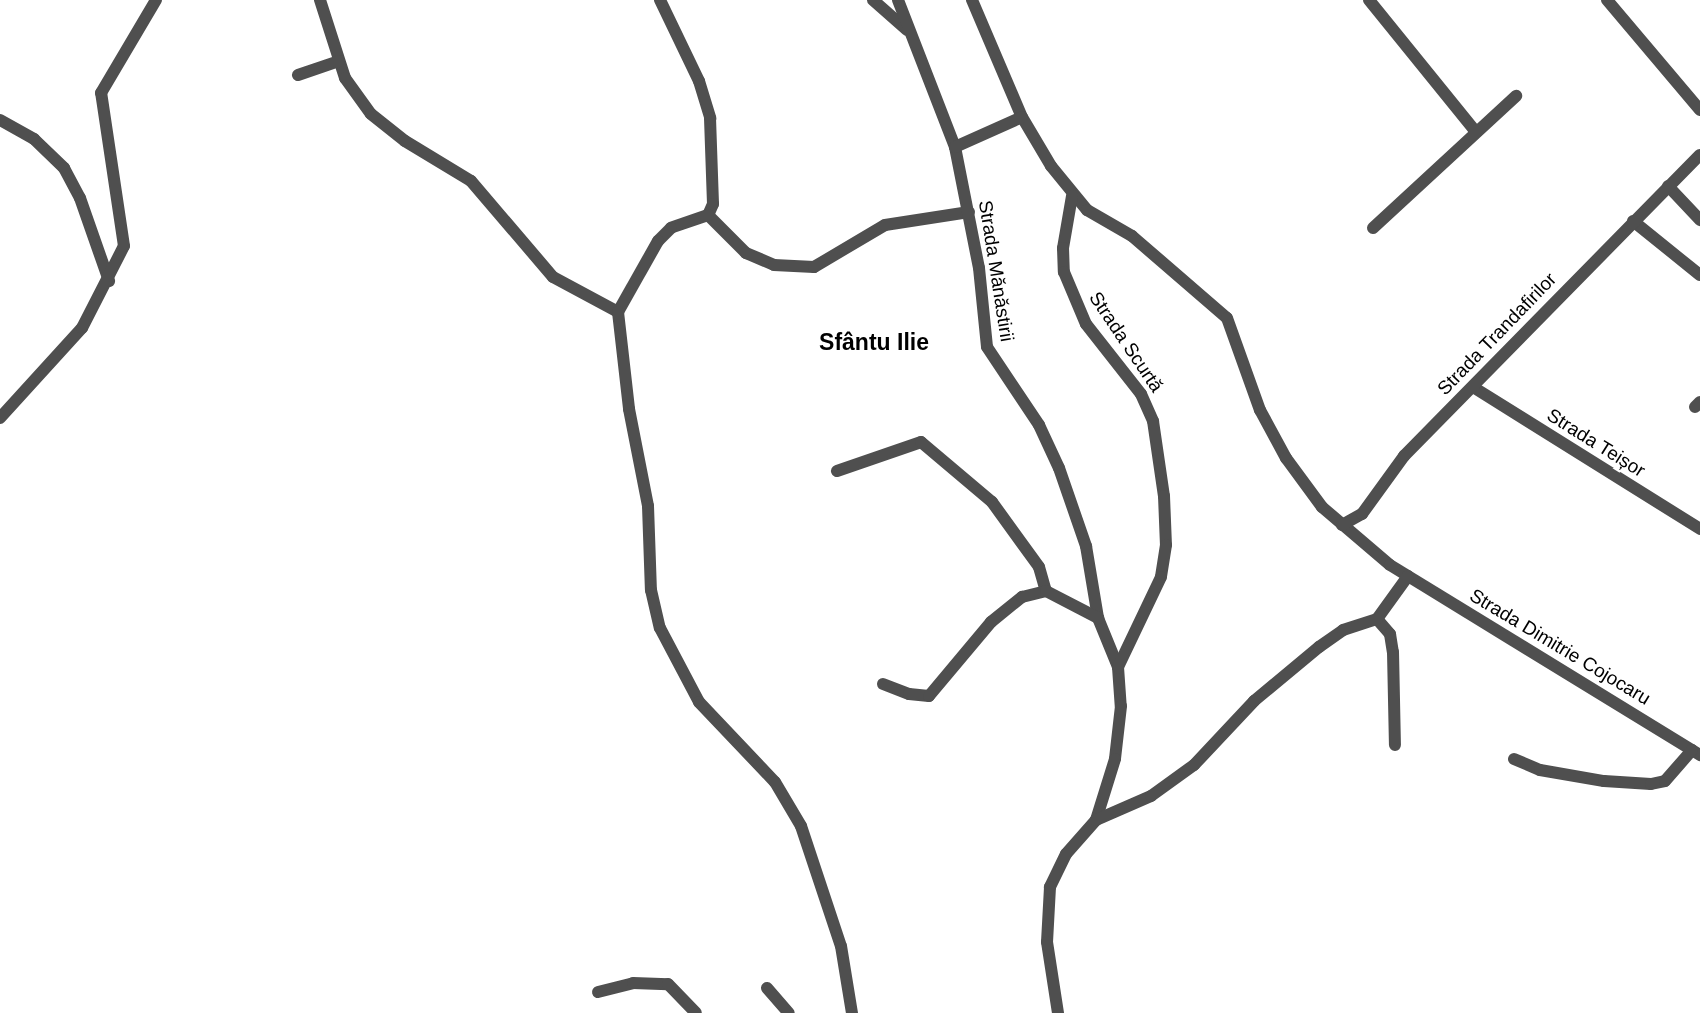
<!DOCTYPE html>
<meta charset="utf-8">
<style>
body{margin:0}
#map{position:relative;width:1700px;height:1013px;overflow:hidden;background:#fff;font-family:Helvetica,sans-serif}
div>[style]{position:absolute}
.minor>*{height:12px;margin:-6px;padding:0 6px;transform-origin:6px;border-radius:6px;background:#4f4f4f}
span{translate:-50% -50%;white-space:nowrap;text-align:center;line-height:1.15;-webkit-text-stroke:5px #fff;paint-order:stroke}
.street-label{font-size:19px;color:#000}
.quarter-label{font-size:23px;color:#000;font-weight:700}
</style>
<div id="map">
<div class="minor">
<i style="left:320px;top:0;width:82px;rotate:72.2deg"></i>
<i style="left:345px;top:78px;width:44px;rotate:54.2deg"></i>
<i style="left:371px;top:114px;width:43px;rotate:38.5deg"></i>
<i style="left:405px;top:141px;width:77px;rotate:31.2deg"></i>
<i style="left:471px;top:181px;width:126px;rotate:49.5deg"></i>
<i style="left:553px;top:277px;width:74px;rotate:28.3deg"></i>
<i style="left:660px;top:0;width:90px;rotate:64.3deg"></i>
<i style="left:699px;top:81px;width:39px;rotate:73deg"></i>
<i style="left:710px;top:118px;width:86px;rotate:88deg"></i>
<i style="left:713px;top:204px;width:12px;rotate:114deg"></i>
<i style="left:708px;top:215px;width:54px;rotate:45deg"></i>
<i style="left:746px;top:253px;width:30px;rotate:23deg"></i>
<i style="left:774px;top:265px;width:40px;rotate:2.9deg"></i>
<i style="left:814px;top:267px;width:82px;rotate:-30.6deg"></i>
<i style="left:885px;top:225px;width:85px;rotate:-8.8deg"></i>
<i style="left:873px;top:0;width:45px;rotate:41.4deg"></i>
<i style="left:898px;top:0;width:158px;rotate:68.8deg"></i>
<i style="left:955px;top:147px;width:123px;rotate:78.8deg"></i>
<i style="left:979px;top:268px;width:79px;rotate:84.2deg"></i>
<i style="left:987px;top:347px;width:94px;rotate:56.3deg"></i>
<i style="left:1039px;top:425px;width:47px;rotate:65.1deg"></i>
<i style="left:1059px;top:468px;width:83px;rotate:70.9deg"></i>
<i style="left:1086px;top:546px;width:73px;rotate:80.5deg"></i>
<i style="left:1098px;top:618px;width:53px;rotate:67.8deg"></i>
<i style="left:1118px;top:667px;width:39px;rotate:86deg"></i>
<i style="left:1121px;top:706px;width:53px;rotate:96.5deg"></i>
<i style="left:1115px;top:759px;width:64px;rotate:107.3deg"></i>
<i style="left:1096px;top:820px;width:45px;rotate:131.4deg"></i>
<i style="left:1066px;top:854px;width:37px;rotate:116deg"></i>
<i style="left:1050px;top:887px;width:55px;rotate:93.1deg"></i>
<i style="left:1047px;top:942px;width:72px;rotate:81.2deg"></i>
<i style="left:972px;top:0;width:127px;rotate:66.9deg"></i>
<i style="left:1022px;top:117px;width:57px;rotate:59.4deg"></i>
<i style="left:1051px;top:166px;width:57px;rotate:50.7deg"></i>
<i style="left:1087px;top:210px;width:52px;rotate:30deg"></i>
<i style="left:1132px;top:236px;width:125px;rotate:40.8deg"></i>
<i style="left:1227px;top:318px;width:98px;rotate:70.3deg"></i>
<i style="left:1260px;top:410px;width:55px;rotate:61.6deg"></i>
<i style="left:1286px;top:458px;width:61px;rotate:53.7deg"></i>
<i style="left:1322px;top:507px;width:89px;rotate:40.5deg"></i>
<i style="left:1390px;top:565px;width:364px;rotate:31.5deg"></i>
<i style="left:1369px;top:0;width:169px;rotate:51deg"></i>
<i style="left:1607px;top:0;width:144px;rotate:49.8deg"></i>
<i style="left:298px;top:75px;width:43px;rotate:-18.9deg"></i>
<i style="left:0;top:120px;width:39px;rotate:29deg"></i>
<i style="left:34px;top:139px;width:42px;rotate:44deg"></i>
<i style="left:64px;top:168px;width:34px;rotate:62deg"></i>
<i style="left:80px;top:198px;width:88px;rotate:70.7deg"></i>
<i style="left:955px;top:147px;width:73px;rotate:-24.1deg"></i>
<i style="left:1668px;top:186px;width:47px;rotate:46.7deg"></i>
<i style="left:1072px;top:196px;width:53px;rotate:99.8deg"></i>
<i style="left:1063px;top:248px;width:24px;rotate:88deg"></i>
<i style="left:1064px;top:272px;width:56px;rotate:67.1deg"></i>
<i style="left:1086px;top:324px;width:89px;rotate:51.8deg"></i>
<i style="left:1141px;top:394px;width:30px;rotate:66deg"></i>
<i style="left:1153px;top:421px;width:76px;rotate:81.7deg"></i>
<i style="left:1164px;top:496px;width:49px;rotate:87.7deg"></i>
<i style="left:1166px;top:545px;width:32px;rotate:99deg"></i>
<i style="left:1161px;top:577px;width:100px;rotate:115.5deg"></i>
<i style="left:708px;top:215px;width:39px;rotate:161deg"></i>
<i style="left:671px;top:228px;width:18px;rotate:135deg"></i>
<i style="left:658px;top:241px;width:81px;rotate:119.4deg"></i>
<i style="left:618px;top:312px;width:98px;rotate:83.5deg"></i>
<i style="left:629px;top:409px;width:99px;rotate:78.9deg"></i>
<i style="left:648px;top:506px;width:84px;rotate:88deg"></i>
<i style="left:651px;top:590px;width:39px;rotate:77deg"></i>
<i style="left:660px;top:628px;width:84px;rotate:62.2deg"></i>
<i style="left:699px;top:702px;width:110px;rotate:46.5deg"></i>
<i style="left:775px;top:782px;width:51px;rotate:59.4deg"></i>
<i style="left:801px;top:826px;width:126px;rotate:71.6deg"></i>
<i style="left:841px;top:946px;width:68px;rotate:80.7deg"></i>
<i style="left:1633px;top:221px;width:86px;rotate:38.9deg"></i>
<i style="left:1373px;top:228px;width:195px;rotate:-42.7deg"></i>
<i style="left:1473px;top:387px;width:268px;rotate:32deg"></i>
<i style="left:1695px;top:407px;width:7px;rotate:-45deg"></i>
<i style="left:0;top:418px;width:122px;rotate:-47.7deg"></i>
<i style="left:82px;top:328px;width:92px;rotate:-62.9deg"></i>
<i style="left:124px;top:246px;width:155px;rotate:-98.5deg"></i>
<i style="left:101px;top:93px;width:108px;rotate:-59.4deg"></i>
<i style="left:837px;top:471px;width:89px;rotate:-19deg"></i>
<i style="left:921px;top:442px;width:93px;rotate:40.2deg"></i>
<i style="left:992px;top:502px;width:80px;rotate:54.1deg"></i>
<i style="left:1039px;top:567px;width:25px;rotate:74deg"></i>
<i style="left:1342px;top:525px;width:23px;rotate:-29deg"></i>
<i style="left:1362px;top:514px;width:72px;rotate:-54.1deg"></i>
<i style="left:1404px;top:456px;width:422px;rotate:-45.5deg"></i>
<i style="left:1377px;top:619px;width:20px;rotate:49deg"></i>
<i style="left:1390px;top:634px;width:18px;rotate:81deg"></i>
<i style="left:1393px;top:652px;width:93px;rotate:88.8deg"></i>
<i style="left:1377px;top:619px;width:53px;rotate:-54.2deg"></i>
<i style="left:883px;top:684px;width:28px;rotate:21deg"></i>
<i style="left:909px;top:694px;width:20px;rotate:6deg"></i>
<i style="left:929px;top:696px;width:97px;rotate:-50deg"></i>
<i style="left:991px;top:622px;width:40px;rotate:-39deg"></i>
<i style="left:1022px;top:597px;width:25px;rotate:-14deg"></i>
<i style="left:1046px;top:591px;width:59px;rotate:27.4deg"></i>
<i style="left:1514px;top:759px;width:28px;rotate:23deg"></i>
<i style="left:1540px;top:770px;width:65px;rotate:9.8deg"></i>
<i style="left:1604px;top:781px;width:47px;rotate:3.7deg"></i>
<i style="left:1651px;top:784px;width:14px;rotate:-12deg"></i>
<i style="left:1665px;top:781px;width:41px;rotate:-48.9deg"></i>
<i style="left:1096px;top:820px;width:60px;rotate:-23.6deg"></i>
<i style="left:1151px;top:796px;width:53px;rotate:-35.8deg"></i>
<i style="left:1194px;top:765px;width:88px;rotate:-46.8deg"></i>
<i style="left:1254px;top:701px;width:85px;rotate:-39.7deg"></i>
<i style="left:1319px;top:647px;width:29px;rotate:-35deg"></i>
<i style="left:1343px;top:630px;width:36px;rotate:-18deg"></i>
<i style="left:767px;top:988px;width:33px;rotate:49deg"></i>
<i style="left:598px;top:992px;width:36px;rotate:-14deg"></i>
<i style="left:633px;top:983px;width:35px;rotate:2deg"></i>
<i style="left:668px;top:984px;width:40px;rotate:46deg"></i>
</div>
<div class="street-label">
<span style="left:996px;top:271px;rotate:81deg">Strada Mănăstirii</span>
<span style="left:1497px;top:334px;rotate:-46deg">Strada Trandafirilor</span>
<span style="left:1126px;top:342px;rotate:56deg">Strada Scurtă</span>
<span style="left:1596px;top:443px;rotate:32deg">Strada Teișor</span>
<span style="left:1560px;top:647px;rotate:31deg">Strada Dimitrie Cojocaru</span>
</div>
<div class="quarter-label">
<span style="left:874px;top:342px">Sfântu Ilie</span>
</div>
</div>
